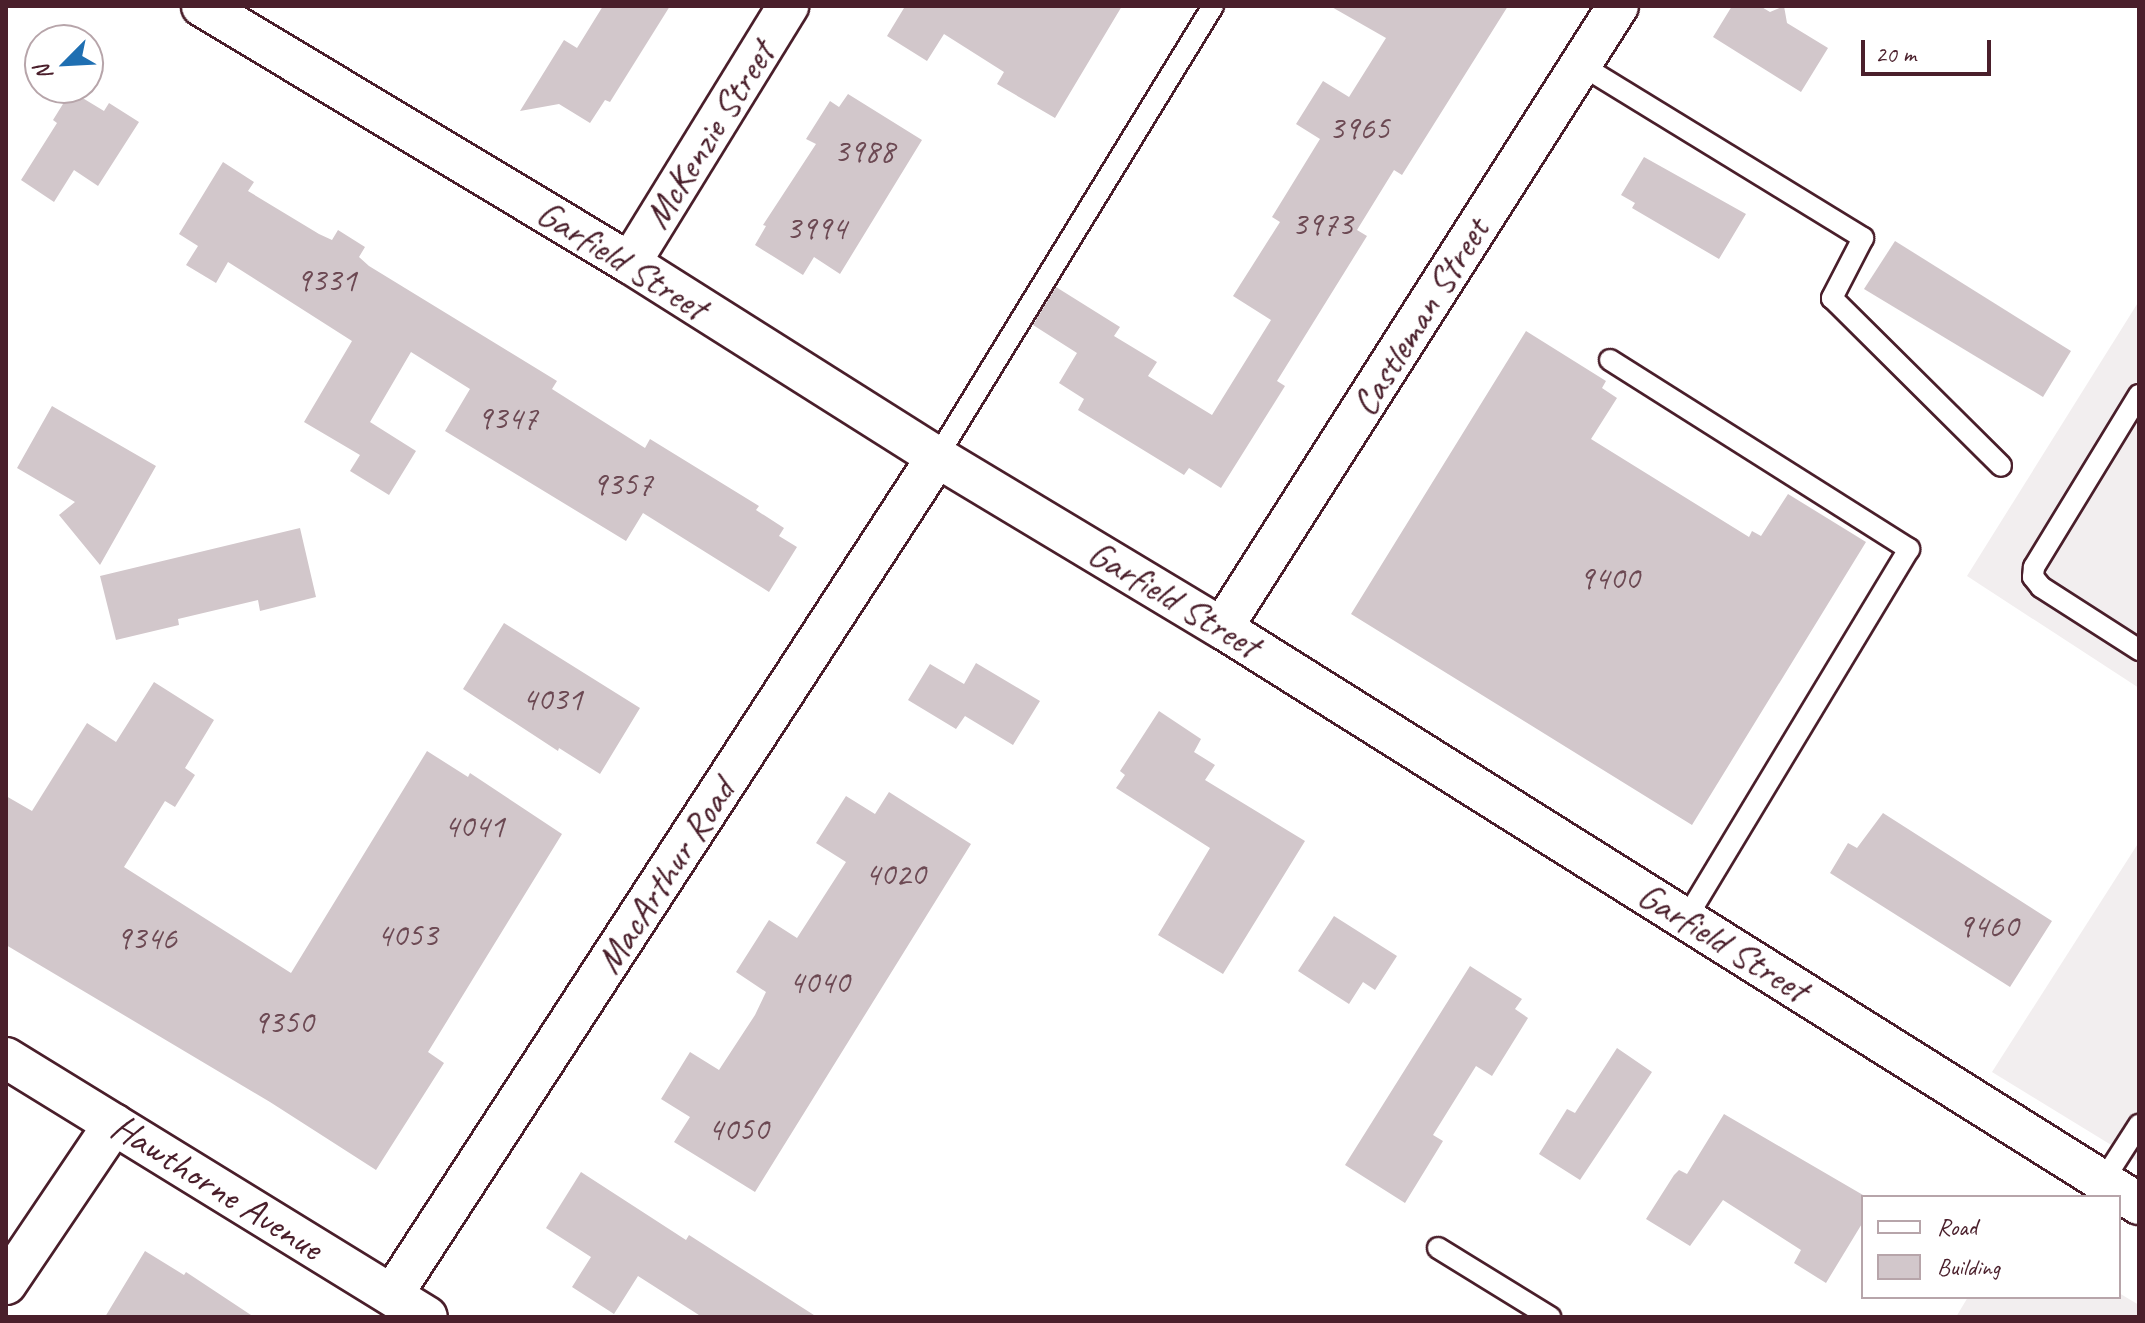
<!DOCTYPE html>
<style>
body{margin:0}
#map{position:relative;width:2145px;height:1323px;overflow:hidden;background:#fff;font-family:Caveat,sans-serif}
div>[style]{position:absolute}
.built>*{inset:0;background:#f2eeef}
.building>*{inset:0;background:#d2c7cb}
.roads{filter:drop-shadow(2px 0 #4a1f2b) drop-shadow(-2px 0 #4a1f2b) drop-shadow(0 2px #4a1f2b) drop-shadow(0 -2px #4a1f2b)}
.service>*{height:20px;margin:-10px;padding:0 10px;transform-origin:10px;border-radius:10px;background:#fff}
.minor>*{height:40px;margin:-20px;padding:0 20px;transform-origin:20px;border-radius:20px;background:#fff}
span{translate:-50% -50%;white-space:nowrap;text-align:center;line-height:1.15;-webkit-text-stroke:6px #fff;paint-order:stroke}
.number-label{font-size:34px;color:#6c4953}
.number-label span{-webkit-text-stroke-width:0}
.street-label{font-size:38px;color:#4a1f2b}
.frame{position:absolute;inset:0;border:8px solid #4a1f2b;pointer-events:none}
.legend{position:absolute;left:1861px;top:1195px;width:260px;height:104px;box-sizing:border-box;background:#fff;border:2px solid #b7a5aa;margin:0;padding:10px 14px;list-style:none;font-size:24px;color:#4a1f2b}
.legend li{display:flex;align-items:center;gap:16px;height:40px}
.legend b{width:40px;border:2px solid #b7a5aa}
.north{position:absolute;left:24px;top:24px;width:80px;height:80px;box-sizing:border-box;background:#fff;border:2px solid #b7a5aa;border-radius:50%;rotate:246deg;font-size:22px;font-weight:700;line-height:32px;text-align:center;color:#4a1f2b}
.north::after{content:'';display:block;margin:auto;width:28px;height:36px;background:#1f6fb2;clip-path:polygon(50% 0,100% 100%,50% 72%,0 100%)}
.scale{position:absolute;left:1861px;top:40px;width:130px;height:36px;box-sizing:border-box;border:4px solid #4a1f2b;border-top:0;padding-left:10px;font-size:24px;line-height:28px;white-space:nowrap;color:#4a1f2b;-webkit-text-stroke:6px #fff;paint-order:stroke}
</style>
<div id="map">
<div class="built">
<i style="clip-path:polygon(2139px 301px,2139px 688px,1967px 576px)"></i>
<i style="clip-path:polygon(2139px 842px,2139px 1162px,1992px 1072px)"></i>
<i style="clip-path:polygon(2119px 1293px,2139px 1305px,2139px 1317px,1956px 1317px,1968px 1297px,2119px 1297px)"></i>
</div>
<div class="building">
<i style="clip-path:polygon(603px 6px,670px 6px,610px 102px,605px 100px,590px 123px,559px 104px,520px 111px,564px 40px,577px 48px)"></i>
<i style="clip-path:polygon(901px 6px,1122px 6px,1055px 118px,997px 84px,1004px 72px,944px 34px,927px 61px,887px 36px,904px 8px)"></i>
<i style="clip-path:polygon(1330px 6px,1508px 6px,1402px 175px,1394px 170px,1357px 230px,1367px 236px,1277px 381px,1285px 386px,1221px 488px,1189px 468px,1184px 475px,1078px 410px,1084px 399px,1059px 383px,1077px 353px,1033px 325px,1056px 287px,1120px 327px,1114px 336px,1157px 362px,1148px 376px,1212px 415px,1271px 320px,1233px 296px,1280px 222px,1272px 217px,1320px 139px,1296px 124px,1323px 81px,1349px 97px,1386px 38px)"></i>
<i style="clip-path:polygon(1732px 6px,1760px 6px,1770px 12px,1784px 6px,1787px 23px,1828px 48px,1801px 92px,1713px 37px)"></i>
<i style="clip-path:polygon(71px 91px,104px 111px,109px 103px,139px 122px,98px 186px,74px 170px,54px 202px,21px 180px,57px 123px,53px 120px)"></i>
<i style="clip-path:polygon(848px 94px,922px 140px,840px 274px,814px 257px,803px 275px,755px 245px,766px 226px,763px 225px,816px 144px,806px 139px,830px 101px,839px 107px)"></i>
<i style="clip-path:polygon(1644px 157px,1746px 214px,1719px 259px,1632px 208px,1635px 203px,1621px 195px)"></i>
<i style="clip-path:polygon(223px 162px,254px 182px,248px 191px,319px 234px,332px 240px,338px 230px,365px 247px,359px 257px,369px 266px,557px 381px,552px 389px,645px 448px,650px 439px,759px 506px,756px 510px,784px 528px,779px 536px,797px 547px,769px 592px,643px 513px,626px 541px,445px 431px,470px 389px,411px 352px,370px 422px,416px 451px,389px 495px,350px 471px,360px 455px,304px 422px,352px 341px,228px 262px,216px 283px,186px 265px,198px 246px,179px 234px)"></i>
<i style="clip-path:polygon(1895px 241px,2071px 351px,2043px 397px,1864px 289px)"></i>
<i style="clip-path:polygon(1526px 331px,1606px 381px,1602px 388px,1617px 398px,1591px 439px,1749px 537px,1752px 531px,1761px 536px,1788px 494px,1866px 542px,1692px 825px,1351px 614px)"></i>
<i style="clip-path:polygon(52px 406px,156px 466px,100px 565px,59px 515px,75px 502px,17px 468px)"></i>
<i style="clip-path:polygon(300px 528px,316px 597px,260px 611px,258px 600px,178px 619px,179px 625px,116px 640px,100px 576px)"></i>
<i style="clip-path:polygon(504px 623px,640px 708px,600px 774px,559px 748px,558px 751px,463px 689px)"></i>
<i style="clip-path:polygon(976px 663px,1040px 701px,1013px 745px,965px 716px,956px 729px,908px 700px,930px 664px,964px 684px)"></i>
<i style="clip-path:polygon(154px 682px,214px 720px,185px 768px,195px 775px,175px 807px,165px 801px,124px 867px,291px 973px,427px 751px,468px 777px,470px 773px,562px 834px,428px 1052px,444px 1063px,376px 1170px,270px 1102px,6px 945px,6px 796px,32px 811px,87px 723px,116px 742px)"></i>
<i style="clip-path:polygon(1159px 711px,1201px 739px,1194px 752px,1215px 765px,1205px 780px,1305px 841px,1223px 974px,1158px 935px,1210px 848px,1116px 788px,1125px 775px,1120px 771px)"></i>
<i style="clip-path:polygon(889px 792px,971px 844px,755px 1192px,674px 1142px,690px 1117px,661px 1099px,690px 1052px,719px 1070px,755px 1015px,766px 992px,736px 972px,769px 920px,797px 938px,846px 862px,816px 843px,846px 796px,875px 814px)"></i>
<i style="clip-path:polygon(1883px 813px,2052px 921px,2010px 987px,1830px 873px,1848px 843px,1857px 848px)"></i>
<i style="clip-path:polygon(1334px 916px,1397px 956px,1375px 990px,1363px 982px,1349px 1004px,1298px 971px)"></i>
<i style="clip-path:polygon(1470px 966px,1522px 999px,1515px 1009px,1528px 1018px,1492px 1076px,1476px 1066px,1433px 1135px,1443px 1141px,1405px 1203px,1345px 1165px)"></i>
<i style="clip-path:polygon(1617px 1048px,1652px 1072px,1580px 1180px,1539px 1154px,1567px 1109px,1575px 1113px)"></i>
<i style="clip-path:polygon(1724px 1114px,1863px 1195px,1863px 1222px,1826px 1283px,1794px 1263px,1801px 1250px,1723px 1200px,1690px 1246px,1646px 1219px,1674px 1175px,1679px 1170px,1687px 1174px)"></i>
<i style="clip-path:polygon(581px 1172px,686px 1240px,689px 1235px,817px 1317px,702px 1317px,638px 1276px,614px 1314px,572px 1287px,591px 1257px,546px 1228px)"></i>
<i style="clip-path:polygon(145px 1251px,184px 1275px,186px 1272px,254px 1317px,105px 1317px)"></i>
</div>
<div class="roads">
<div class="service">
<i style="left:1581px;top:65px;width:331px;rotate:31.5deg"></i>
<i style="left:1863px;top:238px;width:68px;rotate:117.3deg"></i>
<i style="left:1832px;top:298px;width:238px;rotate:44.8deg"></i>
<i style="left:1610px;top:360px;width:354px;rotate:32.3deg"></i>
<i style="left:1909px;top:549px;width:432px;rotate:121.1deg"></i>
<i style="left:2139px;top:395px;width:202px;rotate:121.4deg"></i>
<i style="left:2034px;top:567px;width:10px;rotate:96deg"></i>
<i style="left:2033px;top:577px;width:13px;rotate:51deg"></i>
<i style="left:2041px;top:587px;width:117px;rotate:32.7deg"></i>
<i style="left:937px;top:457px;width:529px;rotate:-58.53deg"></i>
<i style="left:2103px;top:1181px;width:67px;rotate:-57.3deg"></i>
<i style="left:1438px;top:1248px;width:132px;rotate:31.6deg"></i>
</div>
<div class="minor">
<i style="left:202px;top:6px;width:499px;rotate:31deg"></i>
<i style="left:630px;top:263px;width:363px;rotate:32.3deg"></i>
<i style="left:937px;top:457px;width:332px;rotate:31deg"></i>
<i style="left:1222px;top:628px;width:1083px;rotate:32.13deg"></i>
<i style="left:630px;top:263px;width:302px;rotate:-58.4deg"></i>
<i style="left:1222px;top:628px;width:737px;rotate:-57.52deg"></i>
<i style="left:6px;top:1058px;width:494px;rotate:31.6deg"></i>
<i style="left:6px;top:1284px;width:193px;rotate:-56deg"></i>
<i style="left:392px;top:1295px;width:1000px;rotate:-56.96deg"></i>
</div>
</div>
<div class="number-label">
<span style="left:1359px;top:128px">3965</span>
<span style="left:864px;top:151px">3988</span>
<span style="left:1322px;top:224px">3973</span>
<span style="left:816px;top:228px">3994</span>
<span style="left:326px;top:280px">9331</span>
<span style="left:507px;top:418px">9347</span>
<span style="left:622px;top:484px">9357</span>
<span style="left:1609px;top:578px">9400</span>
<span style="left:552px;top:699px">4031</span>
<span style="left:474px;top:826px">4041</span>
<span style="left:895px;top:874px">4020</span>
<span style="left:1988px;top:926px">9460</span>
<span style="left:407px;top:935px">4053</span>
<span style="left:146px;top:938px">9346</span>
<span style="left:819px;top:982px">4040</span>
<span style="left:283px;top:1022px">9350</span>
<span style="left:738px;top:1129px">4050</span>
</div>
<div class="street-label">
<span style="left:709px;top:135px;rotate:-58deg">McKenzie Street</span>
<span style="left:622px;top:260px;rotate:32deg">Garfield Street</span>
<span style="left:1420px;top:317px;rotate:-58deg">Castleman Street</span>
<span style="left:1174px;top:599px;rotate:31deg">Garfield Street</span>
<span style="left:665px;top:876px;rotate:-57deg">MacArthur Road</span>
<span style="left:1723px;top:942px;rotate:32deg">Garfield Street</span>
<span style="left:217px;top:1187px;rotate:32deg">Hawthorne Avenue</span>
</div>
<div class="frame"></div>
<ul class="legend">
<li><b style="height:10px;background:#fff"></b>Road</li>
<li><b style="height:22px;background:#d2c7cb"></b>Building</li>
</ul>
<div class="north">N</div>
<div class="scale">20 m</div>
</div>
